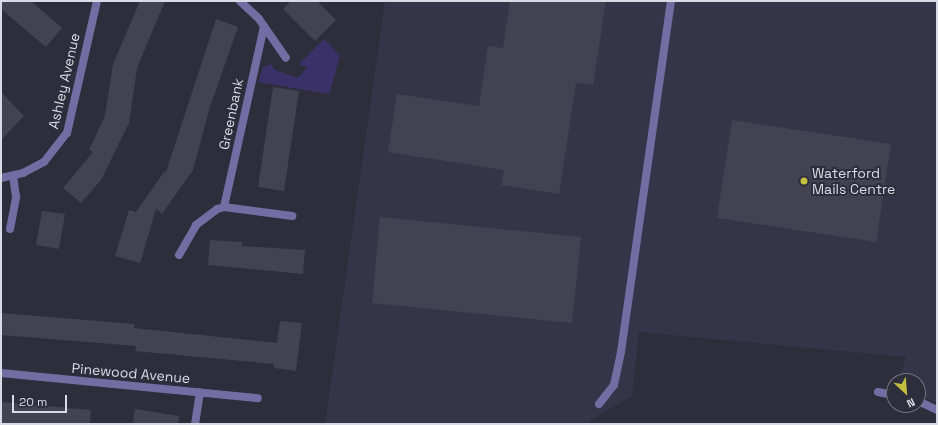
<!DOCTYPE html>
<style>
body{margin:0}
#map{position:relative;width:938px;height:425px;overflow:hidden;background:#2e2d3c;font-family:"Space Grotesk",sans-serif}
div>[style]{position:absolute}
.built>*{inset:0;background:#363449}
.green>*{inset:0;background:#393167}
.building>*{inset:0;background:#434252}
.street>*{height:8px;margin:-4px;padding:0 4px;transform-origin:4px;border-radius:4px;background:#736da4}
.dots>*{width:11px;height:11px;translate:-50% -50%;box-sizing:border-box;border:2px solid #2e2d3c;border-radius:50%}
span{translate:-50% -50%;white-space:nowrap;text-align:center;line-height:1.15;-webkit-text-stroke:4px #2e2d3c;paint-order:stroke}
.street-label{font-size:14px;color:#dadae4}
.poi-label{font-size:14px;color:#dadae4}
.left{translate:0 -50%;text-align:left}
.frame{position:absolute;inset:0;border:2px solid #dadae4;pointer-events:none}
.north{position:absolute;left:886px;top:373px;width:40px;height:40px;box-sizing:border-box;background:#2e2d3c;border:1px solid #73727f;border-radius:50%;rotate:154deg;font-size:11px;font-weight:700;line-height:16px;text-align:center;color:#dadae4}
.north::after{content:'';display:block;margin:auto;width:14px;height:18px;background:#c1be40;clip-path:polygon(50% 0,100% 100%,50% 72%,0 100%)}
.scale{position:absolute;left:12px;top:395px;width:55px;height:18px;box-sizing:border-box;border:2px solid #dadae4;border-top:0;padding-left:5px;font-size:12px;line-height:14px;white-space:nowrap;color:#dadae4;-webkit-text-stroke:3px #2e2d3c;paint-order:stroke}
</style>
<div id="map">
<div class="built">
<i style="clip-path:polygon(385px 1px,937px 1px,937px 403px,918px 394px,918px 381px,898px 381px,906px 357px,639px 332px,632px 396px,591px 420px,590px 424px,325px 424px)"></i>
</div>
<div class="green">
<i style="clip-path:polygon(324px 39px,340px 56px,329px 94px,258px 82px,263px 67px,271px 64px,275px 70px,298px 78px,307px 68px,299px 64px)"></i>
</div>
<div class="building">
<i style="clip-path:polygon(1px 1px,31px 1px,62px 28px,46px 47px,1px 9px)"></i>
<i style="clip-path:polygon(140px 1px,165px 1px,137px 68px,129px 123px,101px 180px,81px 203px,63px 188px,93px 152px,89px 150px,105px 116px,113px 64px)"></i>
<i style="clip-path:polygon(291px 1px,317px 1px,336px 20px,315px 41px,283px 9px)"></i>
<i style="clip-path:polygon(510px 1px,606px 1px,593px 85px,576px 83px,559px 194px,501px 185px,504px 170px,388px 152px,397px 94px,479px 106px,488px 46px,503px 48px)"></i>
<i style="clip-path:polygon(216px 19px,238px 27px,209px 110px,193px 170px,162px 214px,156px 209px,140px 263px,115px 256px,129px 210px,136px 212px,164px 172px,166px 172px)"></i>
<i style="clip-path:polygon(273px 87px,299px 91px,284px 191px,258px 187px)"></i>
<i style="clip-path:polygon(1px 92px,24px 116px,1px 140px)"></i>
<i style="clip-path:polygon(732px 120px,891px 144px,876px 242px,717px 218px)"></i>
<i style="clip-path:polygon(42px 211px,65px 214px,59px 249px,36px 245px)"></i>
<i style="clip-path:polygon(380px 217px,581px 237px,572px 323px,372px 303px)"></i>
<i style="clip-path:polygon(210px 240px,242px 242px,242px 246px,305px 250px,303px 274px,208px 265px)"></i>
<i style="clip-path:polygon(1px 313px,134px 324px,134px 328px,277px 343px,280px 321px,302px 323px,296px 371px,274px 368px,274px 364px,135px 351px,136px 346px,1px 335px)"></i>
<i style="clip-path:polygon(1px 402px,91px 410px,90px 424px,1px 424px)"></i>
<i style="clip-path:polygon(135px 409px,179px 416px,178px 424px,133px 424px)"></i>
</div>
<div class="street">
<i style="left:240px;top:1px;width:26px;rotate:43deg"></i>
<i style="left:259px;top:19px;width:47px;rotate:55.3deg"></i>
<i style="left:1px;top:178px;width:23px;rotate:-13deg"></i>
<i style="left:23px;top:173px;width:24px;rotate:-28deg"></i>
<i style="left:44px;top:162px;width:37px;rotate:-52deg"></i>
<i style="left:67px;top:133px;width:135px;rotate:-77.2deg"></i>
<i style="left:224px;top:207px;width:185px;rotate:-77.5deg"></i>
<i style="left:10px;top:229px;width:33px;rotate:-79deg"></i>
<i style="left:16px;top:197px;width:21px;rotate:-98deg"></i>
<i style="left:179px;top:255px;width:34px;rotate:-60deg"></i>
<i style="left:196px;top:225px;width:26px;rotate:-37deg"></i>
<i style="left:217px;top:209px;width:7px;rotate:-16deg"></i>
<i style="left:224px;top:207px;width:69px;rotate:7.5deg"></i>
<i style="left:1px;top:373px;width:258px;rotate:5.6deg"></i>
<i style="left:878px;top:392px;width:16px;rotate:11deg"></i>
<i style="left:918px;top:401px;width:21px;rotate:25deg"></i>
<i style="left:599px;top:404px;width:24px;rotate:-52deg"></i>
<i style="left:614px;top:385px;width:34px;rotate:-78deg"></i>
<i style="left:621px;top:352px;width:355px;rotate:-81.9deg"></i>
<i style="left:195px;top:424px;width:32px;rotate:-81deg"></i>
</div>
<div class="dots">
<i style="left:804px;top:181px;background:#c1be40"></i>
</div>
<div class="street-label">
<span style="left:64px;top:81px;rotate:-77deg">Ashley Avenue</span>
<span style="left:231px;top:114px;rotate:-78deg">Greenbank</span>
<span style="left:131px;top:373px;rotate:5deg">Pinewood Avenue</span>
</div>
<div class="poi-label">
<span class="left" style="left:812px;top:181px">Waterford<br>Mails Centre</span>
</div>
<div class="frame"></div>
<div class="north">N</div>
<div class="scale">20 m</div>
</div>
